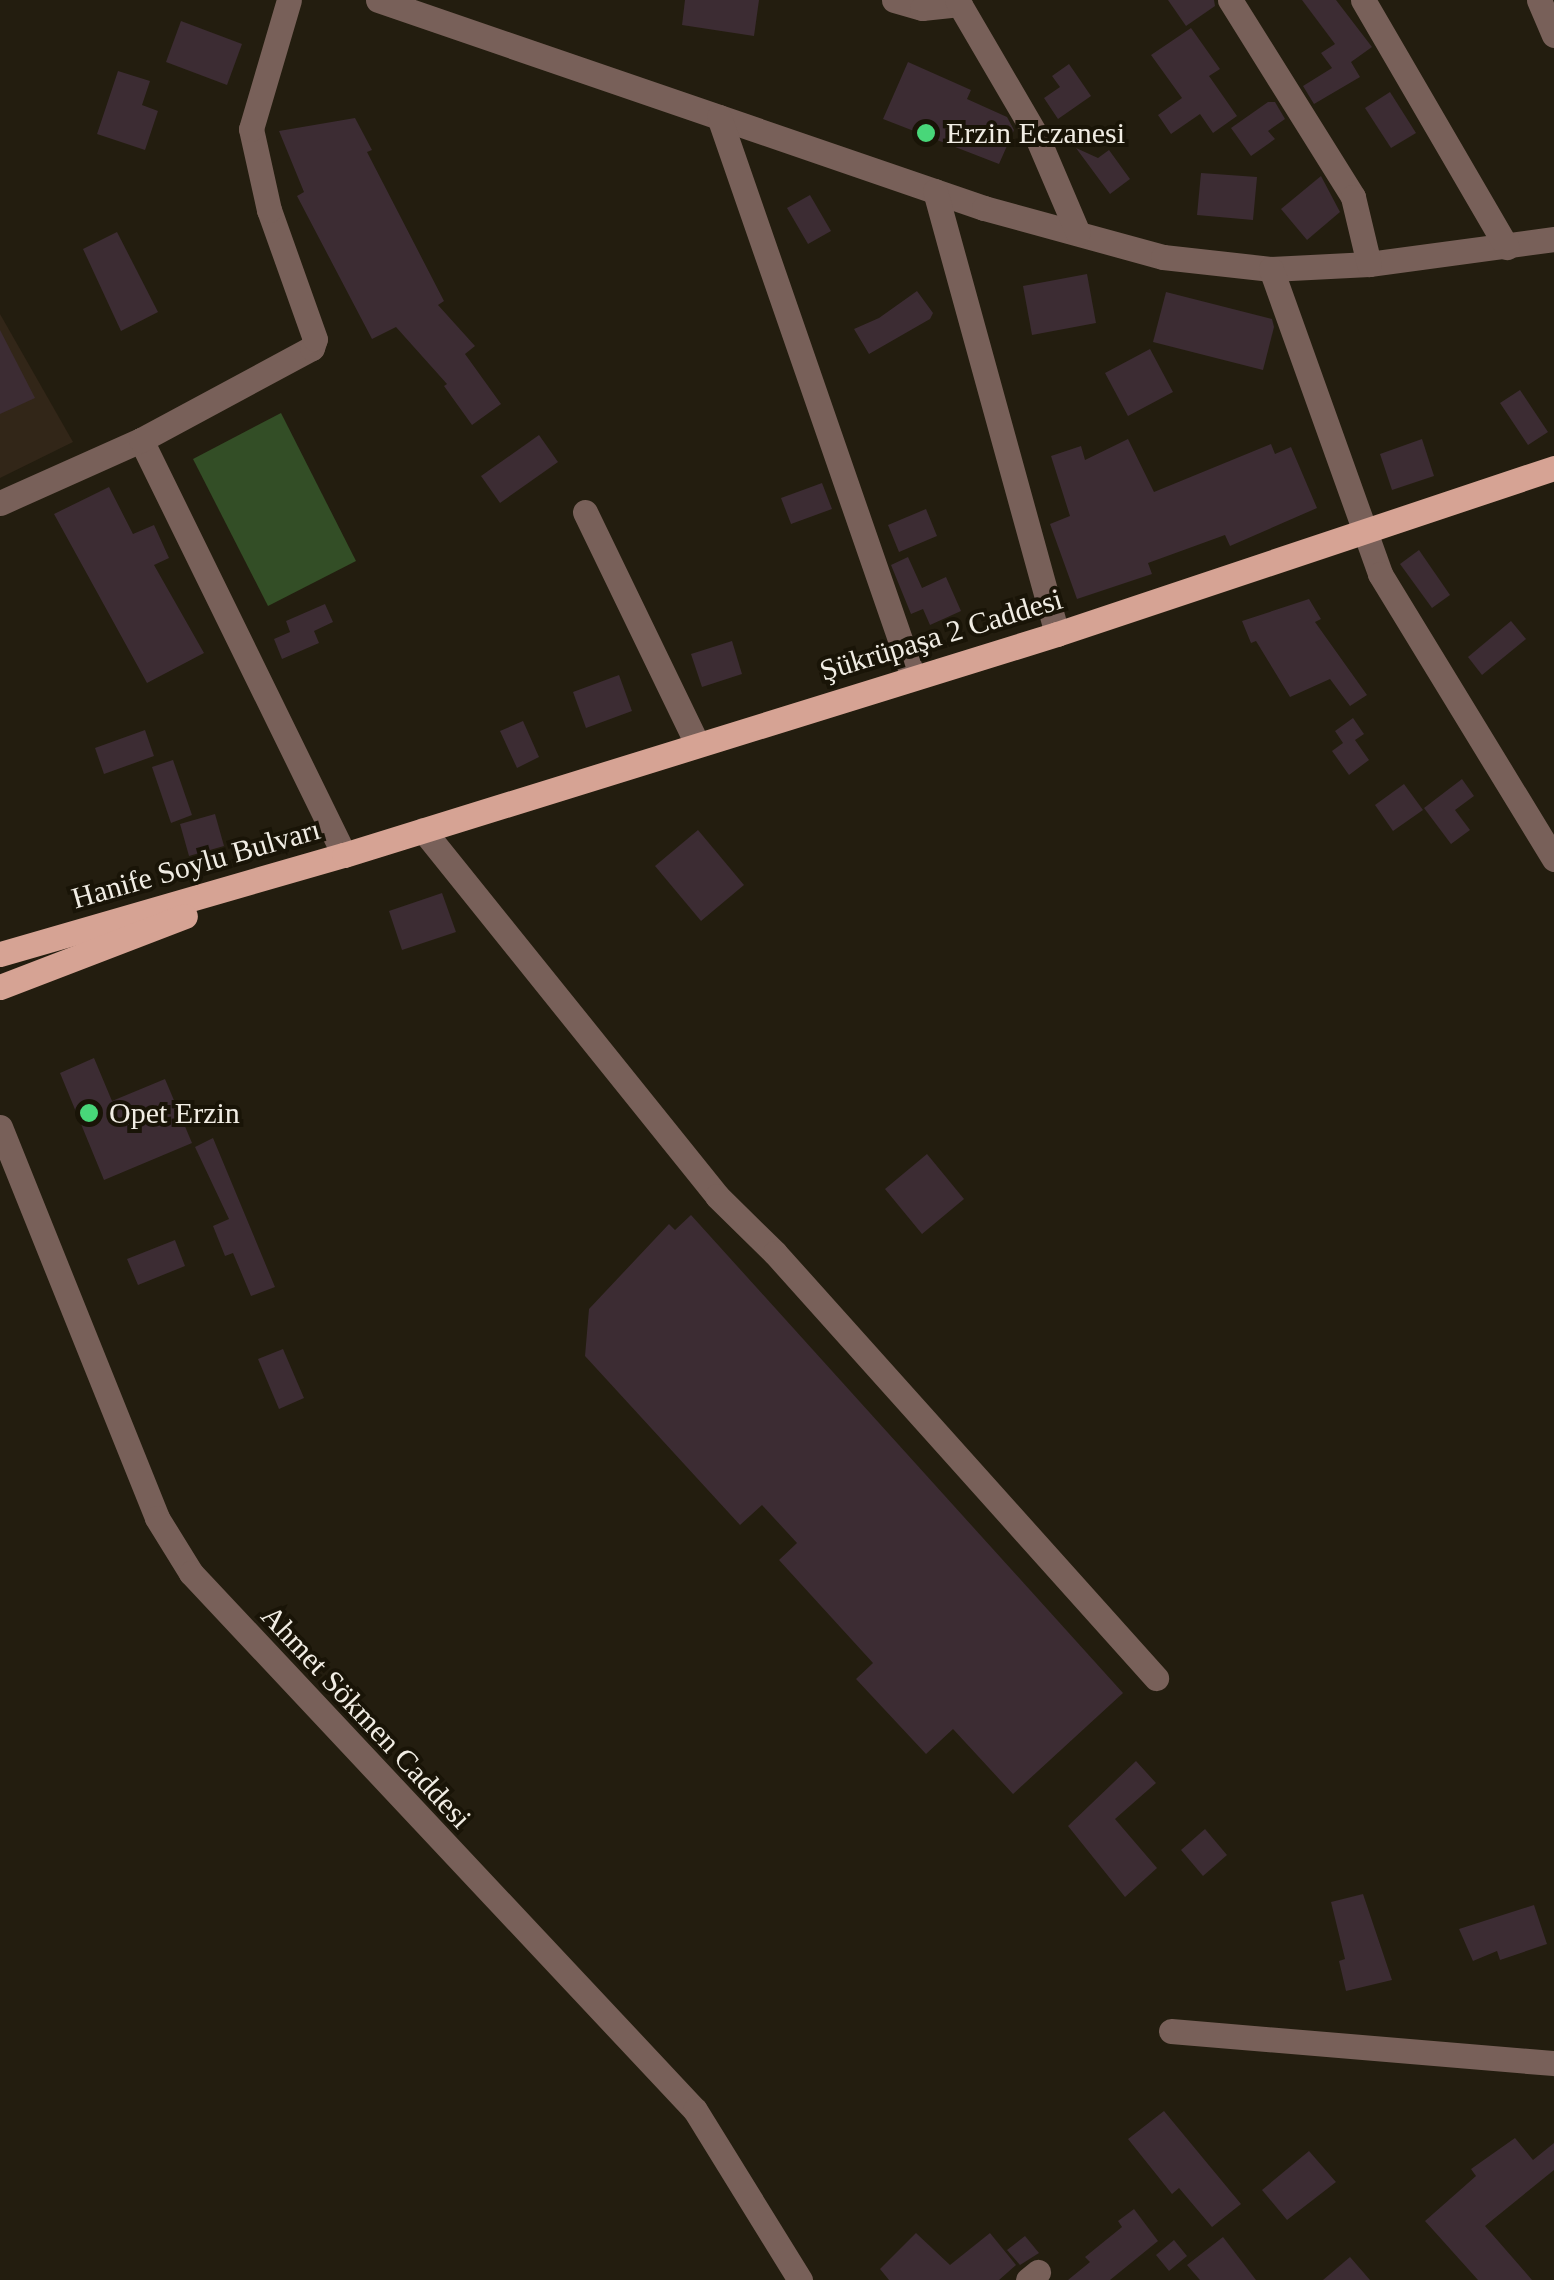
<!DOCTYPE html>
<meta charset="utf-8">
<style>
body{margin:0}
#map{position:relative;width:1554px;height:2280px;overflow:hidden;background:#231d0f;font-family:"Times New Roman",serif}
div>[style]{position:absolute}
.education>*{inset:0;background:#322618}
.green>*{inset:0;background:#334e26}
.building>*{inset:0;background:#3c2c33}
.minor>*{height:25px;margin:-12.5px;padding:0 12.5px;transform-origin:12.5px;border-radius:12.5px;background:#786059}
.major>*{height:25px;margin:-12.5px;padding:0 12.5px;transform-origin:12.5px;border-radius:12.5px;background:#d6a394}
.dots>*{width:28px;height:28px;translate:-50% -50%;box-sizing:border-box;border:5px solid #191407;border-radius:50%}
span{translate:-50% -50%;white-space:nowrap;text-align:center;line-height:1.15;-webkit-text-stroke:8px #191407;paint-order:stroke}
.poi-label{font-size:30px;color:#f1ede4}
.left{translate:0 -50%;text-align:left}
.street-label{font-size:30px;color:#f1ede4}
</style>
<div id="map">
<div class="education">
<i style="clip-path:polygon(0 314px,73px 442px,0 478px)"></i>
</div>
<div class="green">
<i style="clip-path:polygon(281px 413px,356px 561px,268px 606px,193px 459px)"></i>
</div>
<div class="building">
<i style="clip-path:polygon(685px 0,759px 0,754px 36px,682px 25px)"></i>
<i style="clip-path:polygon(1168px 0,1214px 0,1215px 6px,1186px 26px)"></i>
<i style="clip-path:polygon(1302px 0,1336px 0,1372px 47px,1351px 62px,1360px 77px,1314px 104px,1303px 86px,1332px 68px,1321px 53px,1335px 44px)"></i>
<i style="clip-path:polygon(181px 21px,242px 44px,227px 85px,166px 62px)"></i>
<i style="clip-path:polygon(1191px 28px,1220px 69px,1209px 76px,1237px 116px,1213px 133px,1200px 114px,1171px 134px,1158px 115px,1182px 98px,1151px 55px)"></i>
<i style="clip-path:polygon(908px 62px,971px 90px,967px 99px,1007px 117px,1014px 130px,999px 164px,883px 119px)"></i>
<i style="clip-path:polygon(1069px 64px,1091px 96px,1058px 119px,1044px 98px,1060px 87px,1052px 76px)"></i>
<i style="clip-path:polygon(118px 71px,150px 81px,142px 105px,158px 111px,145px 150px,97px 134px)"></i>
<i style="clip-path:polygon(1390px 92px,1416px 133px,1391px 148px,1365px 108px)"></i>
<i style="clip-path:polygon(1268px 102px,1275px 102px,1285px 119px,1268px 131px,1275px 139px,1251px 156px,1231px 128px)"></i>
<i style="clip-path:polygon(355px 118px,372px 150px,367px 152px,444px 301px,438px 305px,475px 346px,465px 354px,501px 404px,472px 425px,444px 386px,447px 384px,396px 327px,372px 339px,297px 196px,304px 192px,279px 131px)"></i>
<i style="clip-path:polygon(1076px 148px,1098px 158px,1109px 150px,1130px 179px,1110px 194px)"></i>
<i style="clip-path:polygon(1201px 173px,1257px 177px,1253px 220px,1197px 215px)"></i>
<i style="clip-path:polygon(1321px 176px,1340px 212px,1307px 240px,1281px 209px)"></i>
<i style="clip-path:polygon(810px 195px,831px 231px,808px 244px,787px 208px)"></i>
<i style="clip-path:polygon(117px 232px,158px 312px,121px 331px,83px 249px)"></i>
<i style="clip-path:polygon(1087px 274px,1096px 323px,1032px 335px,1023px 286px)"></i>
<i style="clip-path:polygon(917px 291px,933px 313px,930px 319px,869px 354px,854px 329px,879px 318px)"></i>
<i style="clip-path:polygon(1166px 292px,1272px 319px,1274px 327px,1263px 370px,1153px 342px)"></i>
<i style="clip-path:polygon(0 330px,35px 398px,0 414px)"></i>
<i style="clip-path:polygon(1150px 349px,1173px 392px,1128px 416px,1105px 373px)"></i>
<i style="clip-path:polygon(1520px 390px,1548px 432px,1528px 445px,1500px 403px)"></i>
<i style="clip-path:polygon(539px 435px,558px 462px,500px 503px,481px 476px)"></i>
<i style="clip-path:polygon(1128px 439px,1154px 492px,1271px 444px,1275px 454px,1291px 447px,1317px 508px,1230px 546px,1225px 535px,1148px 563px,1152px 574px,1077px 599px,1050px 524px,1070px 516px,1051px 456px,1081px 446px,1085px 460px)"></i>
<i style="clip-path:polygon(1422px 439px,1434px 476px,1392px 490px,1380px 454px)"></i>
<i style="clip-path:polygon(822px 483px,832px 509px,791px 524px,781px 498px)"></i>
<i style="clip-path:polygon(109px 487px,133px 534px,154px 525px,169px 558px,154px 565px,204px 653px,147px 683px,54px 514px)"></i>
<i style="clip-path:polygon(926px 509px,937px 536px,899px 552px,888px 525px)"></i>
<i style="clip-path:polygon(1419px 550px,1450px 595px,1432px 608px,1400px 564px)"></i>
<i style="clip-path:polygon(908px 557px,922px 588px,946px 577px,961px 611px,930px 625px,923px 609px,911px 614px,891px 565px)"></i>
<i style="clip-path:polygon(1309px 599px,1321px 619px,1315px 622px,1367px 695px,1350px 706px,1330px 679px,1290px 697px,1256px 641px,1251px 643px,1242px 621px)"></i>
<i style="clip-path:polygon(325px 604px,333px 622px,314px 631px,319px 643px,282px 659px,274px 639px,290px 632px,286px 621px)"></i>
<i style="clip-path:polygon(1511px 621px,1526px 639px,1482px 675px,1468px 657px)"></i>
<i style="clip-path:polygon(732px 641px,742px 674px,702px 687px,691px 654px)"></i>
<i style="clip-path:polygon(619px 675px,632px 711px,586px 728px,573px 692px)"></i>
<i style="clip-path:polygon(1353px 718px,1364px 734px,1355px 740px,1369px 760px,1349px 775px,1332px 751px,1343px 743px,1335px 731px)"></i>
<i style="clip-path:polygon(523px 721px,539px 757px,517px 768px,500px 731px)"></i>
<i style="clip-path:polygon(145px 730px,154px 756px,104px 774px,95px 748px)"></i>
<i style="clip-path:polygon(173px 760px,192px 815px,171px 823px,152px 767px)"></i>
<i style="clip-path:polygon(1462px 779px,1474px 796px,1455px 810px,1470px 830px,1451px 844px,1424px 808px)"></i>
<i style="clip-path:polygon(1404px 784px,1423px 810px,1393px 831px,1375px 805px)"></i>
<i style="clip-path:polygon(215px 814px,224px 846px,189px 856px,180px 824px)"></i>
<i style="clip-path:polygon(698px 830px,744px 885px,701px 921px,655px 866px)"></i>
<i style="clip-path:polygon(442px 893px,456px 932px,402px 950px,389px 911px)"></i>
<i style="clip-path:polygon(94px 1058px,112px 1101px,165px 1079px,192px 1143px,104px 1180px,60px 1073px)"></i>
<i style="clip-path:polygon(213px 1138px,275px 1287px,251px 1296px,233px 1253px,225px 1256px,213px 1226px,229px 1219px,195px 1147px)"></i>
<i style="clip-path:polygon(927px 1154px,964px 1199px,922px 1234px,885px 1189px)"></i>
<i style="clip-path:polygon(691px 1215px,1123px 1693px,1013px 1794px,953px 1729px,926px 1754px,856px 1679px,873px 1663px,779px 1560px,797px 1543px,762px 1505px,740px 1525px,585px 1356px,589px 1309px,669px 1224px,675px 1230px)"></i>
<i style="clip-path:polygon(175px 1240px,185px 1266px,138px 1285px,127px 1259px)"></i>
<i style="clip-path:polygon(283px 1349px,304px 1398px,279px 1409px,258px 1359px)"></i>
<i style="clip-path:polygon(1136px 1761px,1156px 1783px,1115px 1819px,1157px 1868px,1125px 1897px,1068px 1826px)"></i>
<i style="clip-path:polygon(1205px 1829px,1227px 1855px,1203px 1876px,1181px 1850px)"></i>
<i style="clip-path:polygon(1363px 1894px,1392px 1980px,1346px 1991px,1339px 1961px,1345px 1959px,1331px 1902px)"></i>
<i style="clip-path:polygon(1534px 1905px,1547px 1944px,1500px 1960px,1497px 1951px,1473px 1961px,1459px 1929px)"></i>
<i style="clip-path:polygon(1164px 2111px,1241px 2204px,1212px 2227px,1179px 2188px,1172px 2194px,1128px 2139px)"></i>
<i style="clip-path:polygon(1515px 2138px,1533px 2160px,1554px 2143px,1554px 2170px,1485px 2226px,1532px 2280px,1478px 2280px,1425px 2221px,1476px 2176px,1471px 2169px)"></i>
<i style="clip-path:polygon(1309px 2151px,1336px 2182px,1287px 2220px,1262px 2190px)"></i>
<i style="clip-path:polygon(1134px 2209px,1158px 2241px,1110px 2280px,1068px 2280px,1090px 2262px,1085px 2257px,1122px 2227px,1118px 2221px)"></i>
<i style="clip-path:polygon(916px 2233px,950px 2265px,990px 2233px,1016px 2265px,999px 2280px,889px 2280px,880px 2269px)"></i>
<i style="clip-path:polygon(1025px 2236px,1039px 2253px,1020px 2265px,1007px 2250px)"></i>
<i style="clip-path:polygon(1223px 2237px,1256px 2280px,1200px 2280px,1187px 2265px)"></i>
<i style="clip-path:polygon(1174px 2240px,1187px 2256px,1169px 2271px,1156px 2255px)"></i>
<i style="clip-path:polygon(1350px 2257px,1370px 2280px,1323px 2280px)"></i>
</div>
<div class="minor">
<i style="left:378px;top:0;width:641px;rotate:18.94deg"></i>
<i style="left:984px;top:208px;width:186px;rotate:15.3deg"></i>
<i style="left:1163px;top:257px;width:109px;rotate:6.3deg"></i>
<i style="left:1271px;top:269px;width:98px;rotate:-2.9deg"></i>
<i style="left:1369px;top:264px;width:187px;rotate:-7.7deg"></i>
<i style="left:894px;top:0;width:29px;rotate:16deg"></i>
<i style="left:922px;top:8px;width:38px;rotate:-6deg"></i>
<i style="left:957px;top:0;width:159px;rotate:59.7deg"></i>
<i style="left:1037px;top:137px;width:104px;rotate:66.9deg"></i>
<i style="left:1230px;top:0;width:232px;rotate:58deg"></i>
<i style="left:1353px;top:197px;width:69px;rotate:76.6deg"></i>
<i style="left:1363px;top:0;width:286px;rotate:59.8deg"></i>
<i style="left:1539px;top:0;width:38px;rotate:67deg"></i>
<i style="left:719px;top:117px;width:593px;rotate:70.89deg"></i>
<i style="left:935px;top:191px;width:459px;rotate:74.6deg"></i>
<i style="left:1271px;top:269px;width:324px;rotate:70.3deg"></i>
<i style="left:1380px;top:574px;width:334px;rotate:58.6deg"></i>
<i style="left:141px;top:440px;width:462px;rotate:63.9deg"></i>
<i style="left:0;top:503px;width:154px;rotate:-24.1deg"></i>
<i style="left:141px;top:440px;width:194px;rotate:-28.3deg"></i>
<i style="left:312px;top:348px;width:9px;rotate:-72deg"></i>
<i style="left:315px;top:339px;width:137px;rotate:-109.6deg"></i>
<i style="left:269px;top:210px;width:83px;rotate:-102.5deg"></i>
<i style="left:251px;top:129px;width:134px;rotate:-73.6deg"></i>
<i style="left:585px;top:512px;width:258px;rotate:64.2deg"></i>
<i style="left:423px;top:830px;width:469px;rotate:51.2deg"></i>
<i style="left:717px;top:1196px;width:81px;rotate:44.5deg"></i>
<i style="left:775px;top:1253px;width:571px;rotate:48.12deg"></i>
<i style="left:0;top:1127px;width:421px;rotate:68.1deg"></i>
<i style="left:157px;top:1518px;width:65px;rotate:58.3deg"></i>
<i style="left:191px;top:1573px;width:736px;rotate:46.82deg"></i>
<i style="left:695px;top:2110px;width:200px;rotate:58.3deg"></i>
<i style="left:1171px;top:2031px;width:384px;rotate:4.8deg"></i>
<i style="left:1028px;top:2280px;width:13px;rotate:-39deg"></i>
</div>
<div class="major">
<i style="left:0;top:954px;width:358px;rotate:-16.1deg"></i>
<i style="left:344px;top:855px;width:746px;rotate:-17.22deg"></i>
<i style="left:1057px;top:634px;width:524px;rotate:-18.47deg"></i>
<i style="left:0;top:987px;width:198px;rotate:-21deg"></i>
</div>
<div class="dots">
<i style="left:926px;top:133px;background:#48d779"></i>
<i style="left:89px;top:1113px;background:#48d779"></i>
</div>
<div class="poi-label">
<span class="left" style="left:946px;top:133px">Erzin Eczanesi</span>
<span class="left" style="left:109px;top:1113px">Opet Erzin</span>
</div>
<div class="street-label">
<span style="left:941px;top:635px;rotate:-17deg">Şükrüpaşa 2 Caddesi</span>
<span style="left:196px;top:864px;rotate:-16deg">Hanife Soylu Bulvarı</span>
<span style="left:366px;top:1717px;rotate:47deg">Ahmet Sökmen Caddesi</span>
</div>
</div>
